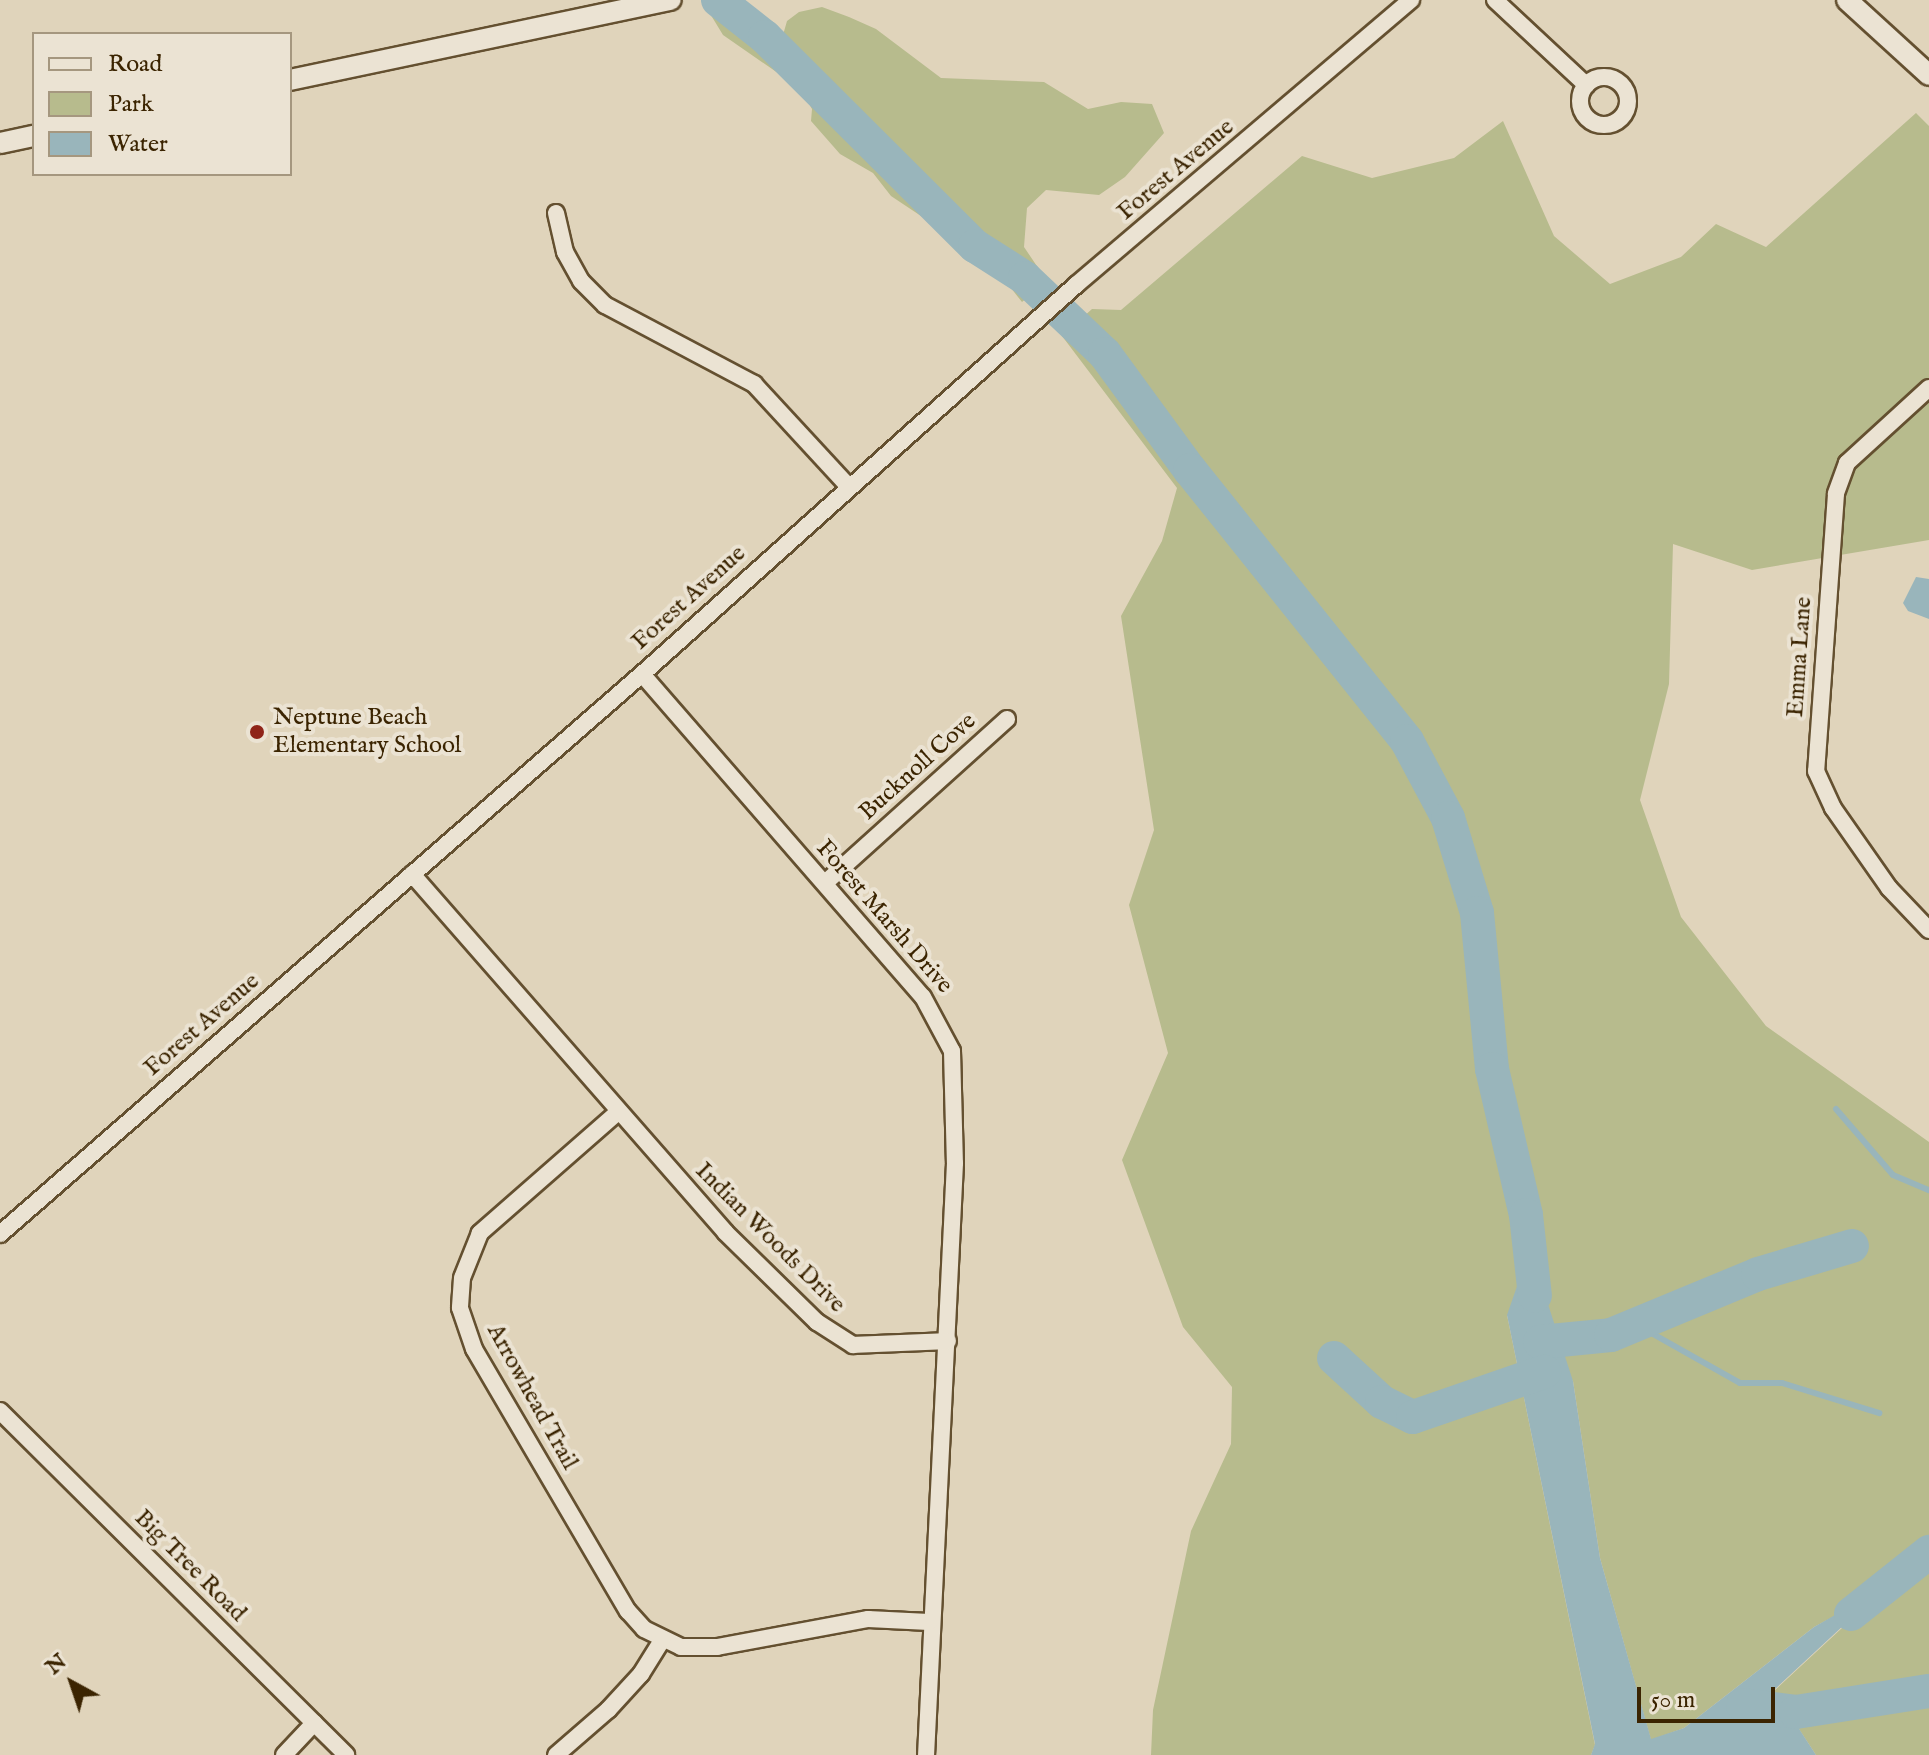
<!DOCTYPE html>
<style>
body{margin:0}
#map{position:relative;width:1929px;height:1755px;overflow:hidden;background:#e0d4bb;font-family:"IM FELL English",serif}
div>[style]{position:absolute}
.green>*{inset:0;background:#b7bb8d}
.water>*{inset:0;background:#99b5bb}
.stream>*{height:6px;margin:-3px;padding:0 3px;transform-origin:3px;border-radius:3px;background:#99b5bb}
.river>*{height:34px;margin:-17px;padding:0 17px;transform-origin:17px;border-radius:17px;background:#99b5bb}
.roads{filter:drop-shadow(2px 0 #645030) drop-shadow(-2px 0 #645030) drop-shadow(0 2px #645030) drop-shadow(0 -2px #645030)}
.minor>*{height:16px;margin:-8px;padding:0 8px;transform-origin:8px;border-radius:8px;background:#ebe3d3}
.minor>.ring{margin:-8px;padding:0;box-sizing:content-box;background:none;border:16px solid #ebe3d3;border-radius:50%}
.tertiary>*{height:20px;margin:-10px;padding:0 10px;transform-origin:10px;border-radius:10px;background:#ebe3d3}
.dots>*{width:22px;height:22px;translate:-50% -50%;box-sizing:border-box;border:4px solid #ebe3d3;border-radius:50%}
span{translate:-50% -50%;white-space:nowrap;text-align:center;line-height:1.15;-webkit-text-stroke:8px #ebe3d3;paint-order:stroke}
.street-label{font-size:24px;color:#3b2401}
.poi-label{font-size:24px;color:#3b2401}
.left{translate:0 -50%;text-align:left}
.legend{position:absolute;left:32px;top:32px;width:260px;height:144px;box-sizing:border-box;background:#ebe3d3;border:2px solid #a5977f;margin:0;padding:10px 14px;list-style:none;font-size:24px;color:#3b2401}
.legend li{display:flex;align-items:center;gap:16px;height:40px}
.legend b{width:40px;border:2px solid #a5977f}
.north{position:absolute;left:32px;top:1643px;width:80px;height:80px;-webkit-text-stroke:6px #ebe3d3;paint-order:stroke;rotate:320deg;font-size:22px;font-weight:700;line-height:32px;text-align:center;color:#3b2401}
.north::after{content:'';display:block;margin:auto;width:28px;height:36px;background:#3b2401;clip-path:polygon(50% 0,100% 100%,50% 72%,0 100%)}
.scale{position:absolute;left:1637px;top:1687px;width:138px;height:36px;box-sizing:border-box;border:4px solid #3b2401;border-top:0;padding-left:10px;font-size:24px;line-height:28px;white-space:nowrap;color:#3b2401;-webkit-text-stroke:6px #ebe3d3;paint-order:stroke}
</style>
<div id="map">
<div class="green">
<i style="clip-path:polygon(745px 5px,783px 35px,787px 21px,799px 12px,822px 7px,849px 17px,876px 29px,941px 78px,1044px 82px,1088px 109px,1121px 102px,1152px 104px,1164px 133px,1125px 177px,1099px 195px,1046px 190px,1027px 208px,1024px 247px,1047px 281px,1022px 302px,996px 269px,973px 264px,933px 224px,891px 196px,873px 173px,840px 154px,811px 121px,812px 109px,801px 89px,723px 35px,709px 12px)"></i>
<i style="clip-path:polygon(1916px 113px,1929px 126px,1929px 540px,1752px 570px,1673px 544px,1669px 684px,1640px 800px,1681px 917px,1766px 1026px,1929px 1142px,1929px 1755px,1816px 1755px,1774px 1691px,1883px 1590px,1814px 1627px,1684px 1728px,1651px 1740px,1600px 1558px,1573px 1381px,1507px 1315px,1595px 1745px,1591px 1755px,1151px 1755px,1153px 1710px,1191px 1531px,1231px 1444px,1232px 1387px,1183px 1327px,1122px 1160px,1168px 1053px,1129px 905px,1154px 830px,1121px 616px,1162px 541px,1177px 488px,1062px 336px,1092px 309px,1121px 310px,1302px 156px,1372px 178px,1454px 158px,1503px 121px,1554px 236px,1610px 284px,1681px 257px,1716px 224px,1766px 247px)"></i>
</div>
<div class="water">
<i style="clip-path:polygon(1916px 577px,1929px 579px,1929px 619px,1908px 611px,1903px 603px)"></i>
<i style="clip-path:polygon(1530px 1249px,1573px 1381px,1600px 1558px,1651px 1739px,1684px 1728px,1814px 1627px,1886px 1586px,1774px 1690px,1816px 1755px,1591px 1755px,1595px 1744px,1507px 1315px)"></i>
</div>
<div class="stream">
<i style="left:1836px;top:1109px;width:87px;rotate:49.2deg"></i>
<i style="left:1893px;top:1175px;width:39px;rotate:23deg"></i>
<i style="left:1637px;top:1325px;width:118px;rotate:29.4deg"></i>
<i style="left:1740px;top:1383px;width:42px"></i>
<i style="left:1782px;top:1383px;width:102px;rotate:17.2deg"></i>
</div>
<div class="river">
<i style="left:718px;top:0;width:60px;rotate:38.2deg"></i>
<i style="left:765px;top:37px;width:296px;rotate:44.9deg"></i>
<i style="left:975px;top:246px;width:59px;rotate:32.6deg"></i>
<i style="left:1025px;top:278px;width:110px;rotate:43.5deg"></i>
<i style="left:1105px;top:354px;width:144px;rotate:53.8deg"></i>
<i style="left:1190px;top:470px;width:347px;rotate:51.3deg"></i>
<i style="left:1407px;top:741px;width:87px;rotate:62deg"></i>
<i style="left:1448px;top:818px;width:99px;rotate:73deg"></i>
<i style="left:1477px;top:913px;width:157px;rotate:84.5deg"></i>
<i style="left:1492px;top:1069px;width:150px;rotate:76.9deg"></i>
<i style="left:1526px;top:1215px;width:81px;rotate:83.7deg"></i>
<i style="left:1540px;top:1342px;width:71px;rotate:-5.6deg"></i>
<i style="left:1611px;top:1335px;width:159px;rotate:-22.5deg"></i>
<i style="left:1758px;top:1274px;width:98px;rotate:-16.6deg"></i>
<i style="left:1334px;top:1358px;width:65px;rotate:42.5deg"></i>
<i style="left:1382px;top:1402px;width:34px;rotate:26deg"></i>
<i style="left:1413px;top:1417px;width:139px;rotate:-19deg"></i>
<i style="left:1851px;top:1614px;width:100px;rotate:-38.5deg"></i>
<i style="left:1743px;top:1705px;width:53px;rotate:7.5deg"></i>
<i style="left:1796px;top:1712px;width:135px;rotate:-9deg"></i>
</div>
<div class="roads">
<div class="minor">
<i style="left:1495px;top:0;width:125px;rotate:43deg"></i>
<i class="ring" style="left:1580px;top:77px;width:32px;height:32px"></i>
<i style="left:556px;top:213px;width:40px;rotate:77deg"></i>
<i style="left:565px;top:252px;width:33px;rotate:61deg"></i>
<i style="left:581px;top:281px;width:34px;rotate:45deg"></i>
<i style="left:605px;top:305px;width:169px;rotate:27.9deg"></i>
<i style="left:754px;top:384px;width:139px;rotate:47.3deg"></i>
<i style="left:1929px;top:388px;width:111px;rotate:137.6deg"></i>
<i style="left:1847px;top:463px;width:33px;rotate:110deg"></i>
<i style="left:1836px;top:494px;width:278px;rotate:94.1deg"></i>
<i style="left:1816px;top:771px;width:41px;rotate:65.3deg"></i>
<i style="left:1833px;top:808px;width:98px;rotate:55deg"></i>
<i style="left:1889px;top:888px;width:58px;rotate:46.4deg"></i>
<i style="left:642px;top:674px;width:428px;rotate:49deg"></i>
<i style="left:923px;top:997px;width:61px;rotate:61.8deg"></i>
<i style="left:952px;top:1051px;width:112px;rotate:88.5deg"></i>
<i style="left:955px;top:1163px;width:593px;rotate:92.8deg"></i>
<i style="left:412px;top:874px;width:476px;rotate:48.8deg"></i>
<i style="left:725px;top:1232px;width:129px;rotate:44.4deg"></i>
<i style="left:817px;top:1322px;width:43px;rotate:32.6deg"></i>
<i style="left:853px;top:1345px;width:95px;rotate:-2.4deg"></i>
<i style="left:825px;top:883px;width:245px;rotate:-42deg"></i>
<i style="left:618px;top:1112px;width:184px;rotate:138.8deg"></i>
<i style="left:480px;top:1233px;width:48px;rotate:111.8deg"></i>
<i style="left:462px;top:1278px;width:30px;rotate:94deg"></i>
<i style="left:460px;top:1308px;width:43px;rotate:71.1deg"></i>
<i style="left:474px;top:1349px;width:304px;rotate:59.6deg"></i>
<i style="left:628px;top:1611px;width:24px;rotate:48deg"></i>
<i style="left:644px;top:1629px;width:41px;rotate:25.9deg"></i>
<i style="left:681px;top:1647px;width:36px"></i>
<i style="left:717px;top:1647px;width:154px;rotate:-10.5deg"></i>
<i style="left:868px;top:1619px;width:61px;rotate:2.8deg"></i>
<i style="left:0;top:1234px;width:852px;rotate:-41.1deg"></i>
<i style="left:642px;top:674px;width:583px;rotate:-41.87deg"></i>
<i style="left:1076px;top:285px;width:440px;rotate:-40.4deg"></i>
<i style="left:0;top:1411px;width:488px;rotate:44.8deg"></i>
<i style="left:284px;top:1755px;width:44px;rotate:-46.8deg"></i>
<i style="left:556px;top:1755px;width:69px;rotate:-40.9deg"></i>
<i style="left:608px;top:1710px;width:49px;rotate:-47.5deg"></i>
<i style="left:641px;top:1674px;width:40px;rotate:-58deg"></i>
</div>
<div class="tertiary">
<i style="left:1847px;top:0;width:111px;rotate:42.4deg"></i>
<i style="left:290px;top:80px;width:389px;rotate:-11.9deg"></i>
<i style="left:0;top:143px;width:35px;rotate:-12deg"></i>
</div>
</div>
<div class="dots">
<i style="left:257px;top:732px;background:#8f2418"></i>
</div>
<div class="street-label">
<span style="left:1176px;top:170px;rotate:-40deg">Forest Avenue</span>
<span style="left:689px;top:598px;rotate:-42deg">Forest Avenue</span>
<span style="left:1800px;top:657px;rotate:-86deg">Emma Lane</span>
<span style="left:918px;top:767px;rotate:-42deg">Bucknoll Cove</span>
<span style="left:884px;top:917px;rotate:49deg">Forest Marsh Drive</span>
<span style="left:202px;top:1025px;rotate:-41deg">Forest Avenue</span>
<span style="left:770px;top:1238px;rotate:45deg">Indian Woods Drive</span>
<span style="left:532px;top:1397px;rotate:61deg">Arrowhead Trail</span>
<span style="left:190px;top:1566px;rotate:45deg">Big Tree Road</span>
</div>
<div class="poi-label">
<span class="left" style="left:273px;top:732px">Neptune Beach<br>Elementary School</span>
</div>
<ul class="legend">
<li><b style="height:10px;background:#ebe3d3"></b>Road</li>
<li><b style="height:22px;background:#b7bb8d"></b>Park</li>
<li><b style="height:22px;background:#99b5bb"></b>Water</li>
</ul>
<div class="north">N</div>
<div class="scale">50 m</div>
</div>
